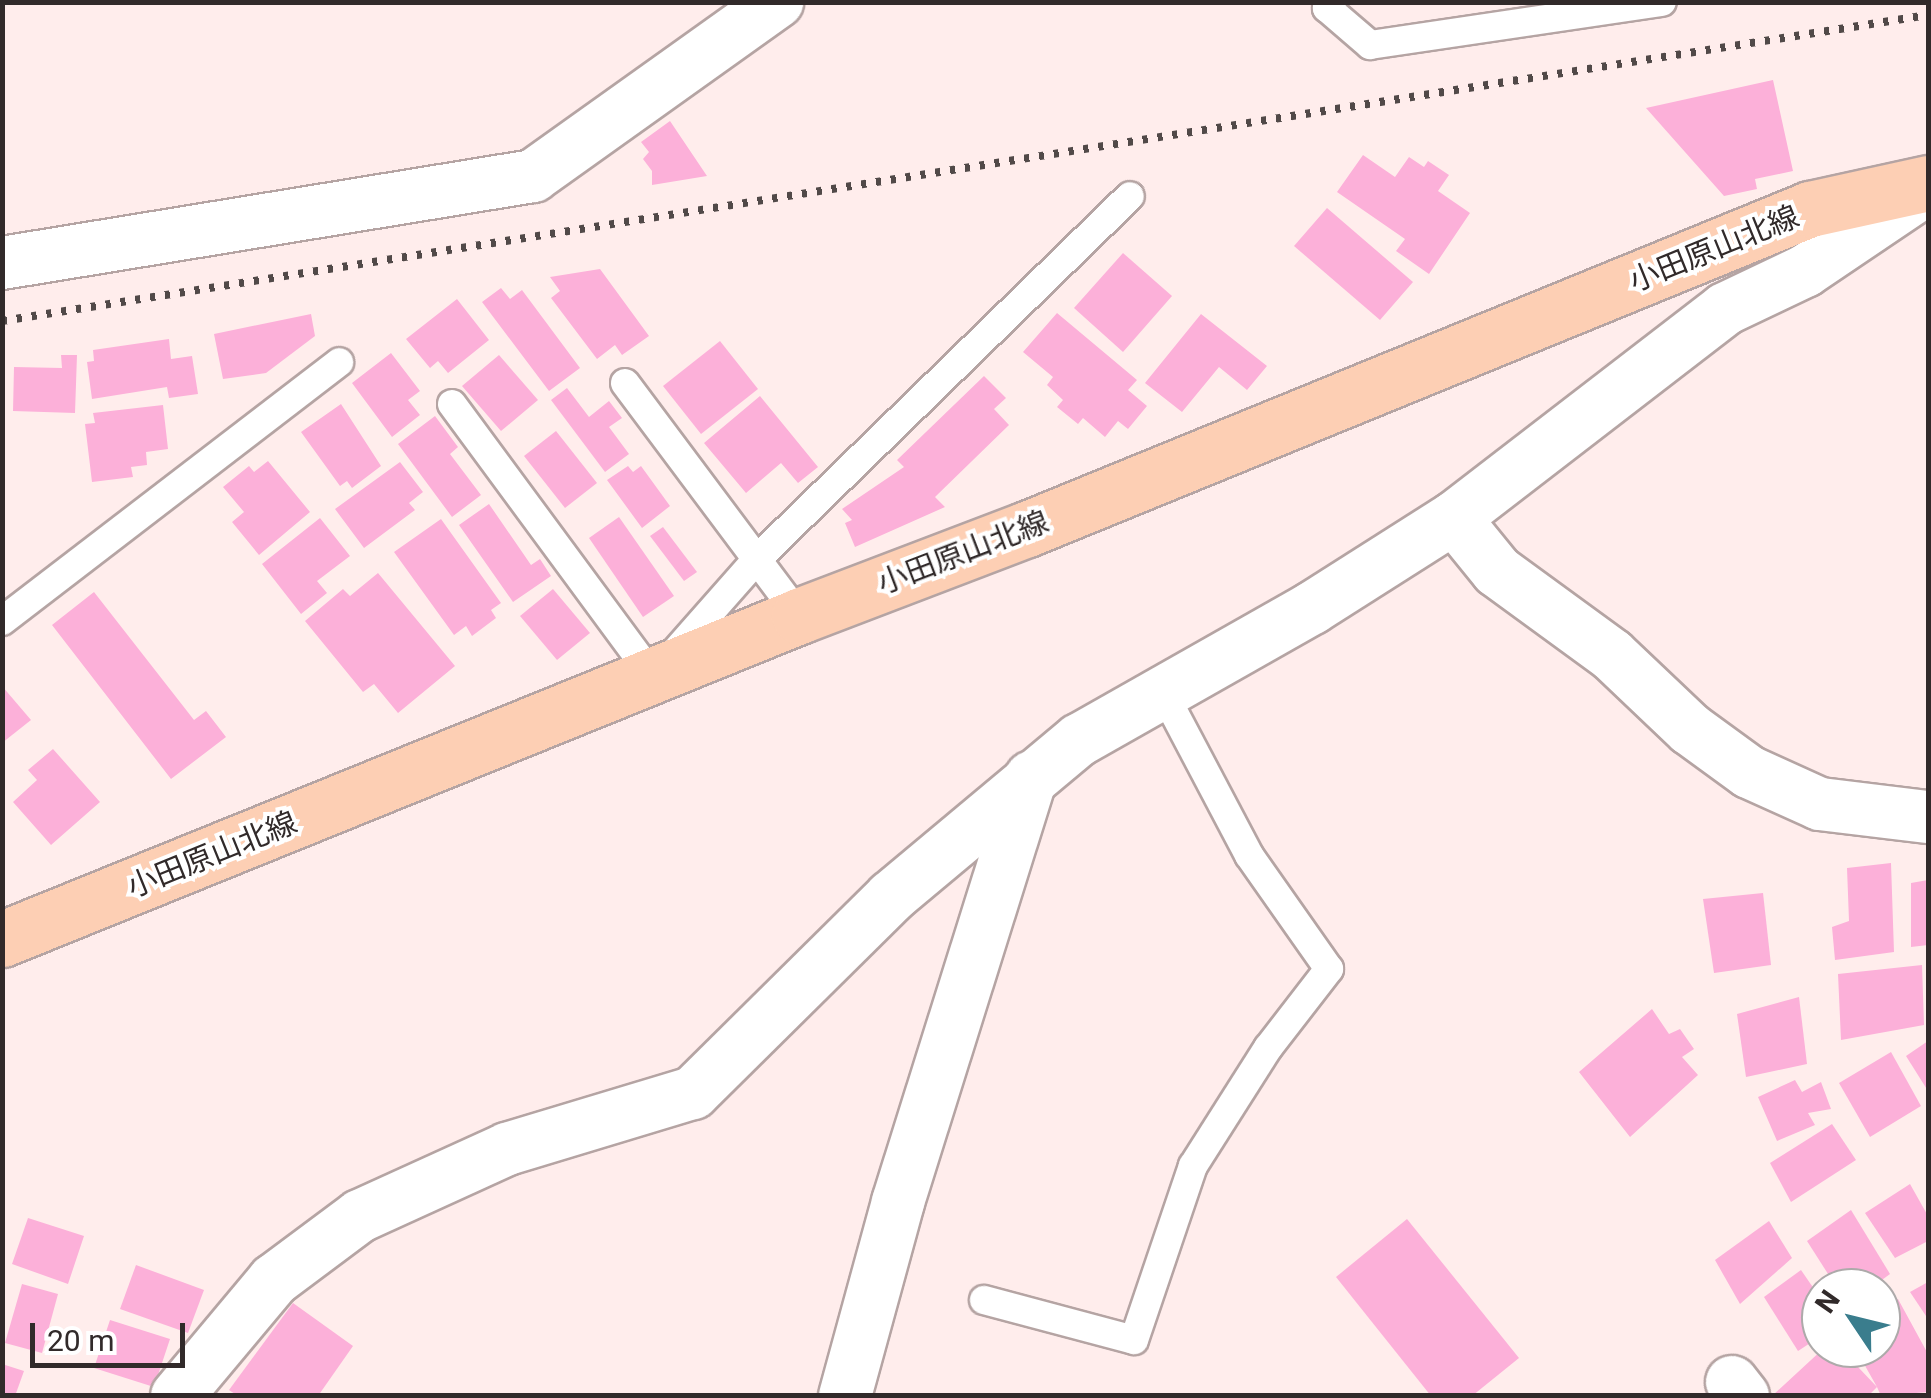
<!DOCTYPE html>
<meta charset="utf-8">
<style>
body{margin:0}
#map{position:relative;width:1931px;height:1398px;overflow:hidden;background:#ffedec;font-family:Roboto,"Noto Sans JP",sans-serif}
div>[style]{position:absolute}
.building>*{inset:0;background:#fcb0d9}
.roads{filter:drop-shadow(2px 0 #b5a4a3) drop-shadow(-2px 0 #b5a4a3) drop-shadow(0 2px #b5a4a3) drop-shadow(0 -2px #b5a4a3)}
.service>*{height:28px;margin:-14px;padding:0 14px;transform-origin:14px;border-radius:14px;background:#fff}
.minor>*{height:52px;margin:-26px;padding:0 26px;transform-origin:26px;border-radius:26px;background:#fff}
.primary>*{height:55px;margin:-27.5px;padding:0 27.5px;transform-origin:27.5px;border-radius:27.5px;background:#fdcfb4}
.rail>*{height:8px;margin-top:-4px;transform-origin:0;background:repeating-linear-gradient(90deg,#514948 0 5px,transparent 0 15px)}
span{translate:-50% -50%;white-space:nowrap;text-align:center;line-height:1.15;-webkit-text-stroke:8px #fff;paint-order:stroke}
.street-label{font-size:30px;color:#312a2a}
.frame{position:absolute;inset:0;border:5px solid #312a2a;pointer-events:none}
.north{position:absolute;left:1801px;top:1268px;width:100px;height:100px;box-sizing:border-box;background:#fff;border:2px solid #adaaaa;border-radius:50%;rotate:305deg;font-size:28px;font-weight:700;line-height:40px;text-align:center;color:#312a2a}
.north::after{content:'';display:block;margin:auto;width:35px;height:45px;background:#3a7d8d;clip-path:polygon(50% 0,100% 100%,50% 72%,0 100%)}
.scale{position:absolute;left:30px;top:1323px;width:155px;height:45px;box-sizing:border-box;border:5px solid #312a2a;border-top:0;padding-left:12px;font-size:30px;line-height:35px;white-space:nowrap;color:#312a2a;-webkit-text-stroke:8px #fff;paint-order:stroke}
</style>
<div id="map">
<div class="building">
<i style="clip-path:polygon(1773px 80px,1793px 171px,1755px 179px,1757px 189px,1724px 196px,1646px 108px)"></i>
<i style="clip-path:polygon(670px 121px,707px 176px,652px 185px,652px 171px,643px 159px,649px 152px,641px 142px)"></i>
<i style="clip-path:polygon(1363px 155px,1395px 177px,1409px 157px,1424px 167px,1428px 161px,1449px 175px,1438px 191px,1470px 213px,1429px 274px,1396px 251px,1405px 239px,1337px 192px)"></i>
<i style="clip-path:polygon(1327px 208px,1413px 282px,1380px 320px,1294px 246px)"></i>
<i style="clip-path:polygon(1123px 253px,1172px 296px,1123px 352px,1074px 308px)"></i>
<i style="clip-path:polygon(600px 269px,649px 336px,622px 355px,615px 345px,597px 359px,551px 298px,560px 291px,550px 277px)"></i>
<i style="clip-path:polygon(501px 288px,510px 299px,522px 290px,580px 368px,549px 391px,482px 302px)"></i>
<i style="clip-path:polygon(457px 299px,489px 340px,448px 373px,438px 361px,430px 368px,406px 339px)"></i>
<i style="clip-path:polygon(1057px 313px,1137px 380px,1128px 390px,1147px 406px,1128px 429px,1118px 421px,1105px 437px,1083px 418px,1078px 424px,1057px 407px,1063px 400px,1047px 385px,1053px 377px,1023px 352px)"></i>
<i style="clip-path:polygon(311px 314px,315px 336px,266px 373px,223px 379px,214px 334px)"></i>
<i style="clip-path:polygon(1201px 314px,1267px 366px,1247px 390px,1219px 367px,1182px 412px,1145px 383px)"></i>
<i style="clip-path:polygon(169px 339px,171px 359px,192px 356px,198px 394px,169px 398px,167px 387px,92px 399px,87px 362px,94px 361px,93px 350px)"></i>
<i style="clip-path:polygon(720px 341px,758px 389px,701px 434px,663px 386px)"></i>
<i style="clip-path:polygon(391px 353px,420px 391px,408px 400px,420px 415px,392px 437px,352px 383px)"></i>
<i style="clip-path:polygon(61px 355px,77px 355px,75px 413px,13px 411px,14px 367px,62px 368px)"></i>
<i style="clip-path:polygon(499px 355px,538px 400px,501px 431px,462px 386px)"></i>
<i style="clip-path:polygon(984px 376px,1006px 398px,994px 409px,1009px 425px,935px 497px,945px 507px,855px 547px,845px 523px,852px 520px,842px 509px,904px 467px,897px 460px)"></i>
<i style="clip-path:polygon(567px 388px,589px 417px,609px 401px,622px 418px,609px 427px,629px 454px,605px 472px,551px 400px)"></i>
<i style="clip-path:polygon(760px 396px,818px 467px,798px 483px,781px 463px,746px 493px,704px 443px)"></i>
<i style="clip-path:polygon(341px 404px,381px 466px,352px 488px,347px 481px,340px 486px,301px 432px)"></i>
<i style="clip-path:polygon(163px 405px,168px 449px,146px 452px,147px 465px,131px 467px,133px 477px,92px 482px,85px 424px,95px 423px,93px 413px)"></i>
<i style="clip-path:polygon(435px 416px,458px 447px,450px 454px,481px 495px,452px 517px,398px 444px)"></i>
<i style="clip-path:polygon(556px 431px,597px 483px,565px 508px,524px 456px)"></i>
<i style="clip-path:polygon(268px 461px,310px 512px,259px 555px,232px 522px,244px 512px,223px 487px,249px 466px,254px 472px)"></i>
<i style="clip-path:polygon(400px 462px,423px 492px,409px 503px,415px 510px,364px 548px,335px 509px)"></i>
<i style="clip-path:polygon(628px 466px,633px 472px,641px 466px,670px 506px,642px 528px,607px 480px)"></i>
<i style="clip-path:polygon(489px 504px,531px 565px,540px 559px,551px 576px,513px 602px,459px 525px)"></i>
<i style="clip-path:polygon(619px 517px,674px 596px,643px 617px,589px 538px)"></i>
<i style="clip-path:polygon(320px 518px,350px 556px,317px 581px,327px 593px,301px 614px,262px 564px)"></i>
<i style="clip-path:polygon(441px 519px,501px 603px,491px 610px,496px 618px,472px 636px,466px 626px,454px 635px,394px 552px)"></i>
<i style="clip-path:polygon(663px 527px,697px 572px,684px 581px,650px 536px)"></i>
<i style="clip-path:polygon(378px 573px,455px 666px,398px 713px,374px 684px,363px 692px,305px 621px,343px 589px,350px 596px)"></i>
<i style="clip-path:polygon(553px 589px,590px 633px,557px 660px,520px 616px)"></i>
<i style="clip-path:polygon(94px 592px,194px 720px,206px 711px,226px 737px,171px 779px,52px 625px)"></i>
<i style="clip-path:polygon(2px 686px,31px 720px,2px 743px)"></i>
<i style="clip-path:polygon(53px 749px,100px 802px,51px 845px,13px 802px,37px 780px,28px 770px)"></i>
<i style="clip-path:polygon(1891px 863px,1894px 952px,1835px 960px,1832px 927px,1849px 921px,1847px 868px)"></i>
<i style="clip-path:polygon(1928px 880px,1928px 945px,1911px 947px,1911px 883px)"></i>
<i style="clip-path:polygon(1763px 893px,1771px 965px,1714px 973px,1703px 899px)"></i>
<i style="clip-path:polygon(1922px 965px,1924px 1025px,1841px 1040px,1838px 974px)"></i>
<i style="clip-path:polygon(1799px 997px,1807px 1064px,1746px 1077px,1737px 1014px)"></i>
<i style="clip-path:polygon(1652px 1009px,1669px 1034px,1680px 1029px,1694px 1049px,1682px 1057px,1698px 1075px,1630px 1137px,1579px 1072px)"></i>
<i style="clip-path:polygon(1928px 1041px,1928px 1091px,1906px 1056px)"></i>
<i style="clip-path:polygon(1891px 1052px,1921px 1106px,1870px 1137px,1839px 1083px)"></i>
<i style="clip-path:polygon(1795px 1080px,1802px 1092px,1821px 1082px,1831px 1109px,1808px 1113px,1815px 1125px,1777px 1141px,1758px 1097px)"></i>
<i style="clip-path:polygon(1832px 1124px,1856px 1160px,1791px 1202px,1770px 1163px)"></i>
<i style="clip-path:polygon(1910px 1184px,1928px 1216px,1928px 1241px,1895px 1258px,1865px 1213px)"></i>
<i style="clip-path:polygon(1851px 1210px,1890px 1274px,1871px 1288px,1837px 1288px,1807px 1241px)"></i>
<i style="clip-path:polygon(28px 1218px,84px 1236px,68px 1284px,12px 1264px)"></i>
<i style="clip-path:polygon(1407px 1219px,1519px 1358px,1472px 1396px,1431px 1396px,1336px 1277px)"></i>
<i style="clip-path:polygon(1769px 1221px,1792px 1258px,1740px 1304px,1715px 1260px)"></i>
<i style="clip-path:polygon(136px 1265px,204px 1290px,188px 1333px,120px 1309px)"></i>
<i style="clip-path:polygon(1801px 1270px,1821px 1299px,1821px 1336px,1798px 1351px,1764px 1297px)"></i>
<i style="clip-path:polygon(1928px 1282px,1928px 1319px,1910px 1292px)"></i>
<i style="clip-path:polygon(22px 1284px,58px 1294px,42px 1353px,5px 1343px)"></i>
<i style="clip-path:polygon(1898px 1299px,1928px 1354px,1928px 1392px,1881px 1396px,1877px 1387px,1868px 1396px,1772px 1396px,1824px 1348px,1840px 1348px,1877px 1387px,1855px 1348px,1881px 1348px,1881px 1309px)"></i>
<i style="clip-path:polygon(293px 1303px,353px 1346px,318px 1396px,238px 1396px,229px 1390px)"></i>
<i style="clip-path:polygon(110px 1320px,170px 1339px,154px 1387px,94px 1368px)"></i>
<i style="clip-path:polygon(2px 1364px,24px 1371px,15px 1396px,2px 1396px)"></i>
</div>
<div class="roads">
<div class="service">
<i style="left:1332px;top:2px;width:8px;rotate:130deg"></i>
<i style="left:1327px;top:8px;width:57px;rotate:40.7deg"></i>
<i style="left:1370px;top:45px;width:295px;rotate:-8.4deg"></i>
<i style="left:625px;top:383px;width:291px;rotate:53.2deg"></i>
<i style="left:452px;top:404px;width:339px;rotate:53.6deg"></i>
<i style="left:653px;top:677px;width:157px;rotate:-48.6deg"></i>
<i style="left:757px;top:559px;width:520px;rotate:-44.22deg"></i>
<i style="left:2px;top:621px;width:425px;rotate:-37.5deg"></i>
<i style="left:984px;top:1300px;width:155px;rotate:14.9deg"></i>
<i style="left:1134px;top:1340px;width:184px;rotate:-71.3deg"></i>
<i style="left:1193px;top:1166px;width:140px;rotate:-57.6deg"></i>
<i style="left:1268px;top:1048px;width:100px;rotate:-52.3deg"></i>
<i style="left:1329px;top:969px;width:139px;rotate:-125.1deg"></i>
<i style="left:1249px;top:855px;width:187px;rotate:-117.8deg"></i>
</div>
<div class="minor">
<i style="left:2px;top:263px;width:538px;rotate:-9.3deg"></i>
<i style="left:533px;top:176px;width:300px;rotate:-35.5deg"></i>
<i style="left:1454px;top:518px;width:68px;rotate:50.9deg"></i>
<i style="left:1497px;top:571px;width:142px;rotate:36.1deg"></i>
<i style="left:1612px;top:655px;width:108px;rotate:43.5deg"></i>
<i style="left:1690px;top:729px;width:73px;rotate:36.1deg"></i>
<i style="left:1749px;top:772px;width:78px;rotate:24.3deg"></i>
<i style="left:1820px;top:804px;width:109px;rotate:6.9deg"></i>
<i style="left:1732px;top:1382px;width:18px;rotate:52deg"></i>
<i style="left:177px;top:1396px;width:151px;rotate:-50.1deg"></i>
<i style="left:274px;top:1280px;width:107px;rotate:-36.7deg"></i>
<i style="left:360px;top:1216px;width:162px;rotate:-24.5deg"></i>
<i style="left:507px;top:1149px;width:194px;rotate:-16.8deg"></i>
<i style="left:693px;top:1093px;width:279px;rotate:-44.7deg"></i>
<i style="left:891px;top:897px;width:245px;rotate:-39.9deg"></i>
<i style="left:1079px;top:740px;width:268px;rotate:-29.5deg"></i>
<i style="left:1312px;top:608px;width:168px;rotate:-32.4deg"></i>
<i style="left:1454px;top:518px;width:342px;rotate:-37.6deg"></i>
<i style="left:1725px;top:309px;width:89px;rotate:-25.4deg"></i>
<i style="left:1805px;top:271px;width:148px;rotate:-34deg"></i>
<i style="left:845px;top:1396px;width:201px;rotate:-74.7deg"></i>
<i style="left:898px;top:1202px;width:445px;rotate:-72.6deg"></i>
</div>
<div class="primary">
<i style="left:2px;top:939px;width:860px;rotate:-22.06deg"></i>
<i style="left:799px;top:616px;width:244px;rotate:-20.9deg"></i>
<i style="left:1027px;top:529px;width:846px;rotate:-22.23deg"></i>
<i style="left:1810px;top:209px;width:121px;rotate:-12.4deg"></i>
</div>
</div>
<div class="rail">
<i style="left:2px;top:321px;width:1950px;rotate:-9.03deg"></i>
</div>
<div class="street-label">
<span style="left:1714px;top:249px;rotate:-22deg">小田原山北線</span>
<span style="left:963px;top:553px;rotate:-21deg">小田原山北線</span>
<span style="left:212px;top:855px;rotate:-22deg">小田原山北線</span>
</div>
<div class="frame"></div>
<div class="north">N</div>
<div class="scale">20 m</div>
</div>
